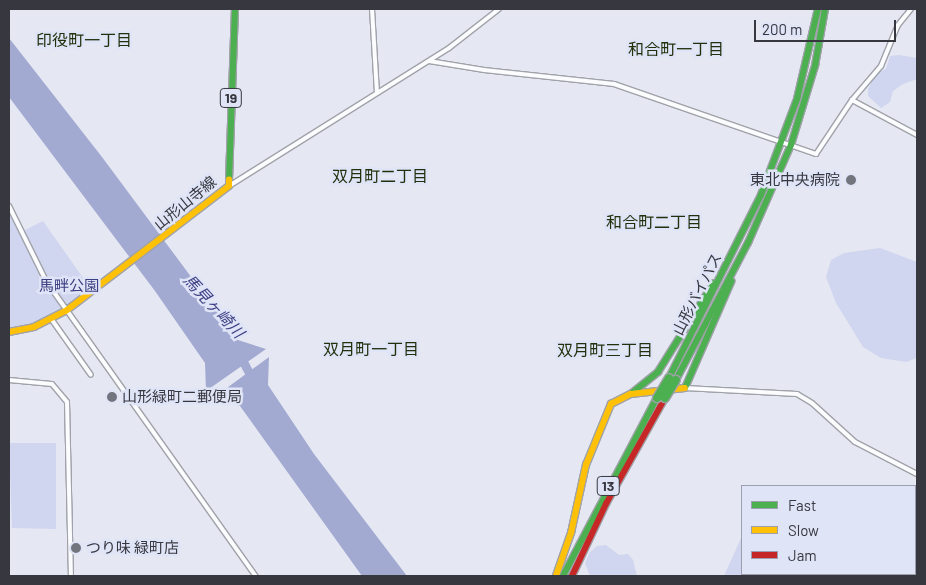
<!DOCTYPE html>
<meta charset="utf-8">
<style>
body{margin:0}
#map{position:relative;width:926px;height:585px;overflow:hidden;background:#e5e8f2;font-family:Barlow,"Noto Sans JP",sans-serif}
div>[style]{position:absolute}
.green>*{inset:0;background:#d0d5f0}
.water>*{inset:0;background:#a3aad2}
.river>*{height:9px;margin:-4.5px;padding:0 4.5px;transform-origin:4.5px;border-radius:4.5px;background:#a3aad2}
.roads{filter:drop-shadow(1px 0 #a0a2a9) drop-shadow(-1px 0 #a0a2a9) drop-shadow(0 1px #a0a2a9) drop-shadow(0 -1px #a0a2a9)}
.street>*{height:4px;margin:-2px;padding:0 2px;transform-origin:2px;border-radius:2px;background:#fbfcfd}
.fast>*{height:5.5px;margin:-2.75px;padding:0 2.75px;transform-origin:2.75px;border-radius:2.75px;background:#4caf50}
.slow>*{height:5.5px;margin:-2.75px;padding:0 2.75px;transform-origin:2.75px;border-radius:2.75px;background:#ffc107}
.jam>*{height:5.5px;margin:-2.75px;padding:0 2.75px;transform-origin:2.75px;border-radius:2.75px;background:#c62828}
.bridges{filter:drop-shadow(1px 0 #a0a2a9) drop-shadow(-1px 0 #a0a2a9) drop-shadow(0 1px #a0a2a9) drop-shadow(0 -1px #a0a2a9)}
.fast-bridge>*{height:8px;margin:-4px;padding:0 4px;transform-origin:4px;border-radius:4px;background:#4caf50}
.dots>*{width:14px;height:14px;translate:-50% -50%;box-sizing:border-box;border:2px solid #e0e4f7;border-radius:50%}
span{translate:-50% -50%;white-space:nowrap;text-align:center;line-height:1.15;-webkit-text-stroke:5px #e0e4f7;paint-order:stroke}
.shield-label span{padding:1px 4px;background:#e0e4f7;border:1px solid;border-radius:4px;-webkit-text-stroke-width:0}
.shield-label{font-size:14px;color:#36373f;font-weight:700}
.poi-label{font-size:15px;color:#36373f}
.right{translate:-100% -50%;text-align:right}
.left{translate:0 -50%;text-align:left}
.street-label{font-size:15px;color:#36373f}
.park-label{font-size:15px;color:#3c4082}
.neighbourhood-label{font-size:16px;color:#22300c}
.water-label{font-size:16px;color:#3c4083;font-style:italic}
.frame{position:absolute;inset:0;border:10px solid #36373f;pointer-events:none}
.legend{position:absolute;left:741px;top:485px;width:175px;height:90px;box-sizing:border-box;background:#e0e4f7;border:1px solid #9c9fad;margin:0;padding:6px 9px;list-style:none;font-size:15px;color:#36373f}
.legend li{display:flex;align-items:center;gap:10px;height:25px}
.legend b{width:25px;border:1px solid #9c9fad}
.scale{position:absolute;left:754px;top:20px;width:142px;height:22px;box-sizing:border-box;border:2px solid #36373f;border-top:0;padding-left:6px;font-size:15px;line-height:18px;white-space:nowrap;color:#36373f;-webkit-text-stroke:4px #e0e4f7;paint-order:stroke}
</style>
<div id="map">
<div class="green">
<i style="clip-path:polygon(899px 55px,917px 58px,917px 79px,903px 84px,893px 91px,890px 102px,881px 108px,868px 96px,868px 89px,877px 72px,886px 69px,890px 56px)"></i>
<i style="clip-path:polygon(9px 210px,30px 249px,21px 232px,43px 221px,93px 292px,46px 323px,9px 332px)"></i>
<i style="clip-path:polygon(880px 248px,917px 262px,917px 358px,906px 362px,881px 358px,863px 347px,836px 303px,826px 277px,831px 260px,844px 253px)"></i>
<i style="clip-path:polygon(9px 443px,56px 443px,56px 529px,12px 528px)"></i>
<i style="clip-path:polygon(742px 536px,742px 574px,855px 574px,854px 576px,724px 576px)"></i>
<i style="clip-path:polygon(606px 545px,619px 555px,628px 554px,633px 560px,637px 576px,590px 576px,585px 563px,590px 552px,597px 546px)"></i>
</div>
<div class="water">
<i style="clip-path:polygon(9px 38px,102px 157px,238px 340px,266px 349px,206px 391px,205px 363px,155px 291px,9px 97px)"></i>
<i style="clip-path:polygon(269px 357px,268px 385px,314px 454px,407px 576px,362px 576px,240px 406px,216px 396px)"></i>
</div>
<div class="river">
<i style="left:239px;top:354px;width:32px;rotate:62deg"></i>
</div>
<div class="roads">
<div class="street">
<i style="left:372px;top:9px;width:84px;rotate:86.6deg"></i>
<i style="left:429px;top:61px;width:56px;rotate:9.3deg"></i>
<i style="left:484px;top:70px;width:131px;rotate:6.1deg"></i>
<i style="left:614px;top:84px;width:214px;rotate:19.1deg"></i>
<i style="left:816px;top:154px;width:65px;rotate:-56.3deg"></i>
<i style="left:852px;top:100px;width:45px;rotate:-49.5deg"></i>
<i style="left:881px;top:66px;width:44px;rotate:-67.5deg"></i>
<i style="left:898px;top:25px;width:21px;rotate:-51deg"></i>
<i style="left:852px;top:100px;width:74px;rotate:28.3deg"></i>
<i style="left:229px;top:186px;width:260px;rotate:-32.1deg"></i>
<i style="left:449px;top:48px;width:63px;rotate:-38deg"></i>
<i style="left:9px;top:206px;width:84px;rotate:63.7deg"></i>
<i style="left:46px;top:281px;width:362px;rotate:54.6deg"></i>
<i style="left:52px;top:320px;width:67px;rotate:54.7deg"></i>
<i style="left:9px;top:380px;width:43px;rotate:5.3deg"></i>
<i style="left:52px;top:384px;width:23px;rotate:50deg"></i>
<i style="left:67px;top:402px;width:174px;rotate:88.7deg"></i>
<i style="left:685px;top:388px;width:112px;rotate:3.1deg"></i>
<i style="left:797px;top:394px;width:17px;rotate:31deg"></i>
<i style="left:812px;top:403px;width:58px;rotate:42.2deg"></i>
<i style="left:855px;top:442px;width:70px;rotate:27.3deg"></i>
</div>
<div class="fast">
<i style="left:229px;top:180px;width:171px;rotate:-88deg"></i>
<i style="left:669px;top:378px;width:205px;rotate:-63.3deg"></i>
<i style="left:761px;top:195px;width:103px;rotate:-69.4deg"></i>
<i style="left:797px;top:99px;width:92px;rotate:-76.9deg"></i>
<i style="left:676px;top:380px;width:155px;rotate:-62.3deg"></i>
<i style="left:748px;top:243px;width:107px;rotate:-66.3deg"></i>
<i style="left:791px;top:145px;width:83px;rotate:-73.1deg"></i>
<i style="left:815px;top:66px;width:58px;rotate:-80deg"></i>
<i style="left:685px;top:388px;width:116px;rotate:-66.5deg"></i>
<i style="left:631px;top:394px;width:35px;rotate:-39deg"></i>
<i style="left:658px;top:372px;width:104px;rotate:-58deg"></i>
<i style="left:563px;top:576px;width:201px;rotate:-62.2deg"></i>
</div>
<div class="slow">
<i style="left:9px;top:332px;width:25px;rotate:-11deg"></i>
<i style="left:34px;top:327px;width:36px;rotate:-27deg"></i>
<i style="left:66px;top:311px;width:205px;rotate:-37.5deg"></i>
<i style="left:229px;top:186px;width:6px;rotate:-90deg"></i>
<i style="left:556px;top:576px;width:46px;rotate:-70.8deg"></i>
<i style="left:571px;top:533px;width:70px;rotate:-77.6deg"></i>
<i style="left:586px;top:465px;width:66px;rotate:-67.7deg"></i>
<i style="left:611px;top:404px;width:22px;rotate:-27deg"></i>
<i style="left:631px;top:394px;width:54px;rotate:-6.3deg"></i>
</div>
<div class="jam">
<i style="left:572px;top:576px;width:80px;rotate:-64.7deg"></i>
<i style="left:606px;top:504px;width:121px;rotate:-60.9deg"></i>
</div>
</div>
<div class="bridges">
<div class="fast-bridge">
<i style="left:657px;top:398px;width:23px;rotate:-59deg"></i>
<i style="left:665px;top:398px;width:21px;rotate:-59deg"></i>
</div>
</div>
<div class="dots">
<i style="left:851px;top:180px;background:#73757e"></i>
<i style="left:112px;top:397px;background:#73757e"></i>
<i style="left:76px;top:548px;background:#73757e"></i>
</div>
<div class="shield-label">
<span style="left:231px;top:98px">19</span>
<span style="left:608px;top:486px">13</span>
</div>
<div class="poi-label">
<span class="right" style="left:840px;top:180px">東北中央病院</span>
<span class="left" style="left:122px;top:397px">山形緑町二郵便局</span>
<span class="left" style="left:86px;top:548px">つり味 緑町店</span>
</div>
<div class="street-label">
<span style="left:185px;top:203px;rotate:-39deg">山形山寺線</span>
<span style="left:697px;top:294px;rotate:-63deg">山形バイパス</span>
</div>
<div class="park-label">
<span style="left:69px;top:286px">馬畔公園</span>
</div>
<div class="neighbourhood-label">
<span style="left:84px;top:40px">印役町一丁目</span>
<span style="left:676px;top:49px">和合町一丁目</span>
<span style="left:380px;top:176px">双月町二丁目</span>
<span style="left:654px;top:222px">和合町二丁目</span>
<span style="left:371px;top:349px">双月町一丁目</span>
<span style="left:605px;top:350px">双月町三丁目</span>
</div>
<div class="water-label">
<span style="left:214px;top:306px;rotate:47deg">馬見ヶ崎川</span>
</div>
<div class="frame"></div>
<ul class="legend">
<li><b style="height:6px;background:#4caf50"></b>Fast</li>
<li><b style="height:6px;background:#ffc107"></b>Slow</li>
<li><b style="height:6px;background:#c62828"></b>Jam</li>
</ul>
<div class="scale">200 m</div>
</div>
